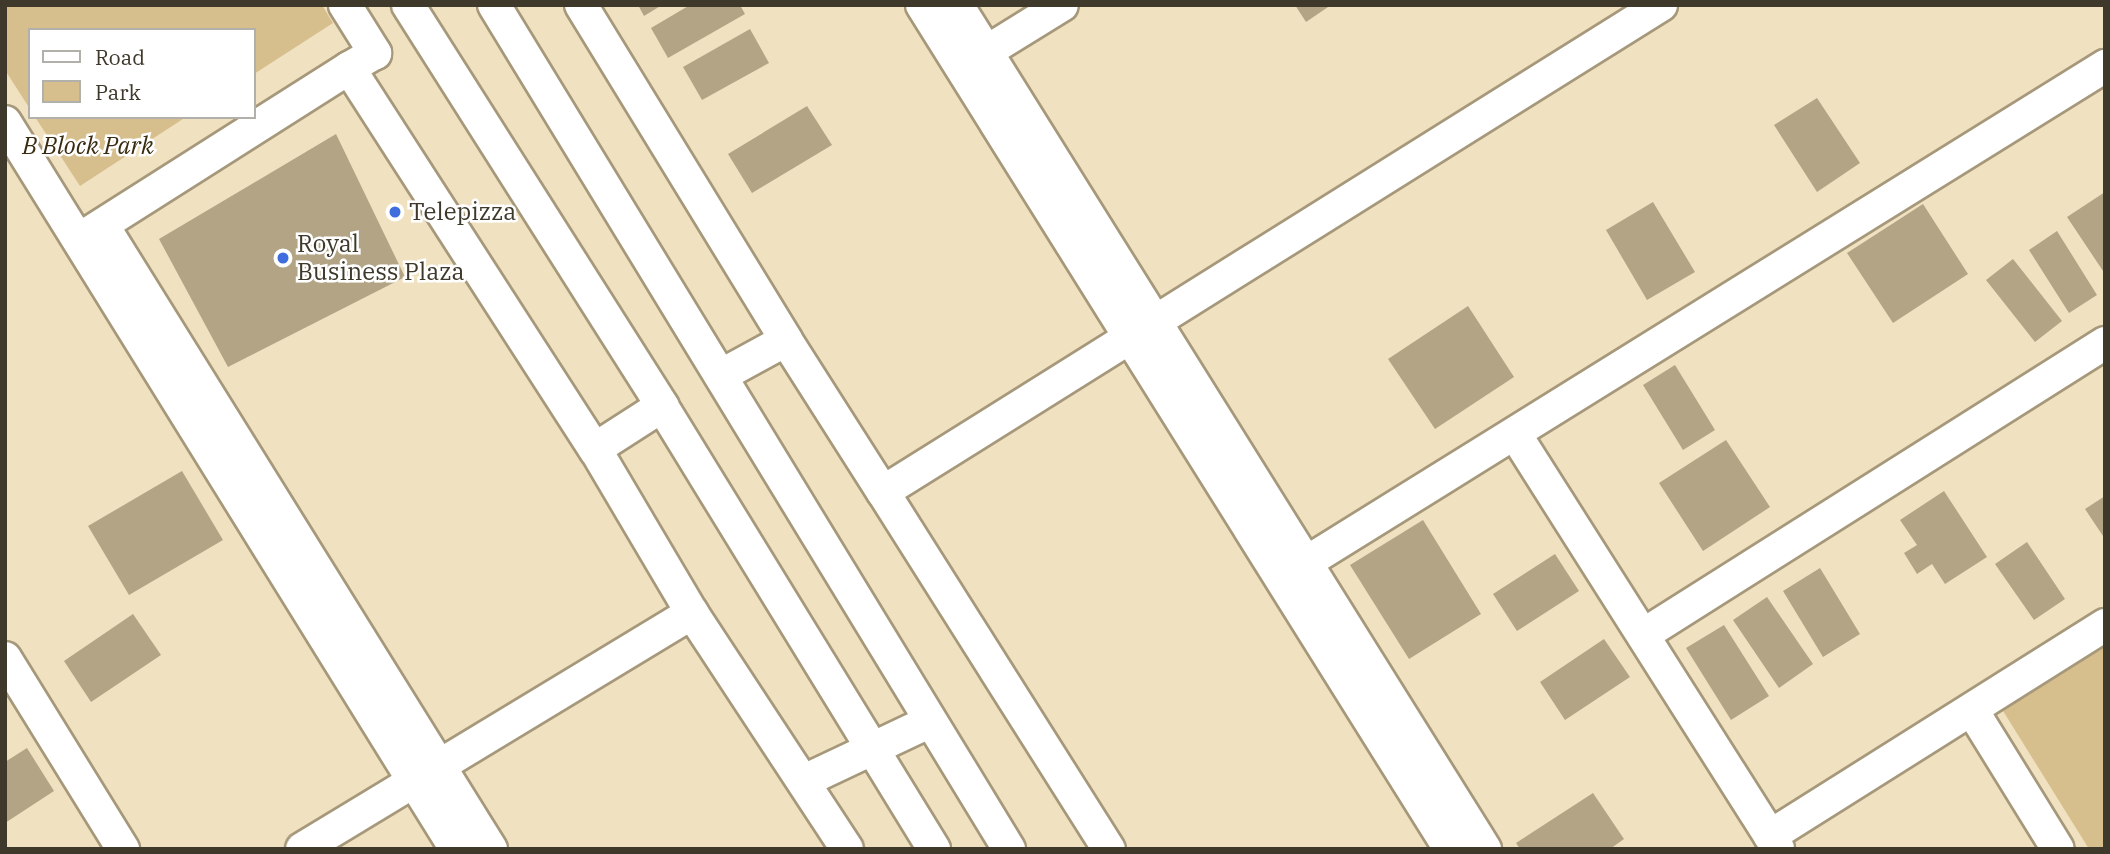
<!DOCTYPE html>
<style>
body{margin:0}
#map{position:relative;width:2110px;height:854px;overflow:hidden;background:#f0e1c1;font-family:"IBM Plex Serif",serif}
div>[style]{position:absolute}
.green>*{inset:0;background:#d7be8d}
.building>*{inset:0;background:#b2a485}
.roads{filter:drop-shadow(2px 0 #a6987a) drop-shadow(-2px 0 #a6987a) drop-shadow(0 2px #a6987a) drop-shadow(0 -2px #a6987a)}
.minor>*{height:32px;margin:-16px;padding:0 16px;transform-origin:16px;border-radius:16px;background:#fff}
.dots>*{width:19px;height:19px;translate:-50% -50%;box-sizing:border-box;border:4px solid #fff;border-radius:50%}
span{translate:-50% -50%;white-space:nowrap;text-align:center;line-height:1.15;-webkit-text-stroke:5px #fff;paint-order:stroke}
.park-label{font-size:24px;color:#382b0f;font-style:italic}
.poi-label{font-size:24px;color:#3f392c}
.left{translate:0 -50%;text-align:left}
.frame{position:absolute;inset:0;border:7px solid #3f392c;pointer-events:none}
.legend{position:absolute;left:28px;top:28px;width:228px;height:91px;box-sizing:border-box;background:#fff;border:2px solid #b2b0ab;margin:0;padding:9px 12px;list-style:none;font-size:21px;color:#3f392c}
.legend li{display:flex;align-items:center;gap:14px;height:35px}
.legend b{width:35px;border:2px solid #b2b0ab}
</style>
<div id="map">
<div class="green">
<i style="clip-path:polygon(5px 5px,322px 5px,333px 23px,254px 74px,254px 30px,30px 30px,30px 109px,5px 70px)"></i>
<i style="clip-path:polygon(35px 117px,186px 117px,80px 186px)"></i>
<i style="clip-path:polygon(2105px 640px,2105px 849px,2089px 849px,2000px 706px)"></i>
</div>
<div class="building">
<i style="clip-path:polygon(638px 5px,662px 5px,644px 16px)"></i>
<i style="clip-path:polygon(690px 5px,740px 5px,745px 14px,668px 58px,651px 28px)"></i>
<i style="clip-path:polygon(1295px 5px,1331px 5px,1306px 22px)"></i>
<i style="clip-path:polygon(750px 29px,769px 63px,702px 100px,683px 67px)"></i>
<i style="clip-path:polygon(1817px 98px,1860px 163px,1817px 192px,1774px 125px)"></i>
<i style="clip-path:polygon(807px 106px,832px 145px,752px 193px,728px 154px)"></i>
<i style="clip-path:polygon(336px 134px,405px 277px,228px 367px,159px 239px)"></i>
<i style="clip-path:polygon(2105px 192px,2105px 274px,2067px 217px)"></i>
<i style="clip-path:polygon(1653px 202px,1695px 272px,1647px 300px,1606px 230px)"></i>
<i style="clip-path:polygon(1923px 204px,1968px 274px,1893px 323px,1847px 253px)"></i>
<i style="clip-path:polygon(2057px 231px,2097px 295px,2069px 313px,2029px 250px)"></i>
<i style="clip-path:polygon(2013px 259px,2062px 321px,2035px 342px,1986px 280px)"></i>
<i style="clip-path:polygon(1468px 306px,1514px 377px,1435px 429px,1388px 359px)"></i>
<i style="clip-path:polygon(1675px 365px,1715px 430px,1683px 450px,1643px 385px)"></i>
<i style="clip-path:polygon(1726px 440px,1770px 507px,1703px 551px,1659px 483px)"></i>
<i style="clip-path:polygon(182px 471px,223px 540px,129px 595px,88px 526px)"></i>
<i style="clip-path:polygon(1944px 491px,1987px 557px,1945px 584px,1932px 564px,1917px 574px,1904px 553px,1917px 545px,1900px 520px)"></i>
<i style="clip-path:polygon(2105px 496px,2105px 539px,2085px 509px)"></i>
<i style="clip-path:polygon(1423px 520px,1481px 614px,1409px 659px,1350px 565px)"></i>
<i style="clip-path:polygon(2027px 542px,2065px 599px,2034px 620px,1995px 564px)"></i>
<i style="clip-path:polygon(1555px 554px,1579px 591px,1517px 631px,1493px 594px)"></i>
<i style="clip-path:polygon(1820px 568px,1860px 634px,1823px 657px,1783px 591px)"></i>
<i style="clip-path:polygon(1767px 597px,1813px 664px,1779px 688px,1733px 620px)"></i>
<i style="clip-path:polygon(133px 614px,161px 655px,91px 702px,64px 661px)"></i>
<i style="clip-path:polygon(1724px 625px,1769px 696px,1731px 720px,1686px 648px)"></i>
<i style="clip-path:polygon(1604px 639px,1630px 677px,1565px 720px,1540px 682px)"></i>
<i style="clip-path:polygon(27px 748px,54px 791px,5px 823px,5px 762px)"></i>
<i style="clip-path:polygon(1593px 793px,1624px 839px,1610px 849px,1520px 849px,1516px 843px)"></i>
</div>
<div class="roads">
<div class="minor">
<i style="left:345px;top:5px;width:57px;rotate:58deg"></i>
<i style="left:375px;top:53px;width:30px;rotate:150deg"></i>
<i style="left:349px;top:68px;width:454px;rotate:57.2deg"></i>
<i style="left:595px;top:449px;width:191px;rotate:59.4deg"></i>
<i style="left:692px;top:613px;width:282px;rotate:56.7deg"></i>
<i style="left:408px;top:5px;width:475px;rotate:57.6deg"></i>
<i style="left:662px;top:406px;width:520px;rotate:58.45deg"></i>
<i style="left:494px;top:5px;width:989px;rotate:58.61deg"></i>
<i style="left:581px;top:5px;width:393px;rotate:58.5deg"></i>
<i style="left:786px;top:340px;width:73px;rotate:151.3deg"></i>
<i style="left:922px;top:5px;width:996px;rotate:57.97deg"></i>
<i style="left:957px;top:5px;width:996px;rotate:57.97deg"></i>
<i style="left:986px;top:52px;width:89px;rotate:-31.7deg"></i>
<i style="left:5px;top:122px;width:856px;rotate:58.19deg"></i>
<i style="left:103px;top:226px;width:734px;rotate:58.09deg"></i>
<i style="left:86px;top:235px;width:312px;rotate:-32.4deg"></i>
<i style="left:786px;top:340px;width:180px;rotate:57.5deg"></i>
<i style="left:883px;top:492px;width:918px;rotate:-32.05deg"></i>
<i style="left:1515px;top:434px;width:491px;rotate:57.6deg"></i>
<i style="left:595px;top:449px;width:80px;rotate:-32.7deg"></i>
<i style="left:883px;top:492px;width:423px;rotate:57.7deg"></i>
<i style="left:1307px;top:562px;width:940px;rotate:-31.86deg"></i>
<i style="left:1643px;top:635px;width:547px;rotate:-32.29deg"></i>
<i style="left:5px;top:658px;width:225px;rotate:58.3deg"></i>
<i style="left:1972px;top:710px;width:163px;rotate:58.3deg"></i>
<i style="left:804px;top:781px;width:138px;rotate:-25.3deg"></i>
<i style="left:1770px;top:836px;width:396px;rotate:-32.2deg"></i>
<i style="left:302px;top:849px;width:456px;rotate:-31.2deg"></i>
</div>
</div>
<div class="dots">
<i style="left:395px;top:212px;background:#3f6dde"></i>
<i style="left:283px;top:258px;background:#3f6dde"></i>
</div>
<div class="park-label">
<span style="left:88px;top:146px">B Block Park</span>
</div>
<div class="poi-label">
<span class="left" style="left:409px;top:212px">Telepizza</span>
<span class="left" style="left:297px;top:258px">Royal<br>Business Plaza</span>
</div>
<div class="frame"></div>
<ul class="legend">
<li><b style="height:9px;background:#fff"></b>Road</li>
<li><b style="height:19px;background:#d7be8d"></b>Park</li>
</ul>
</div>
